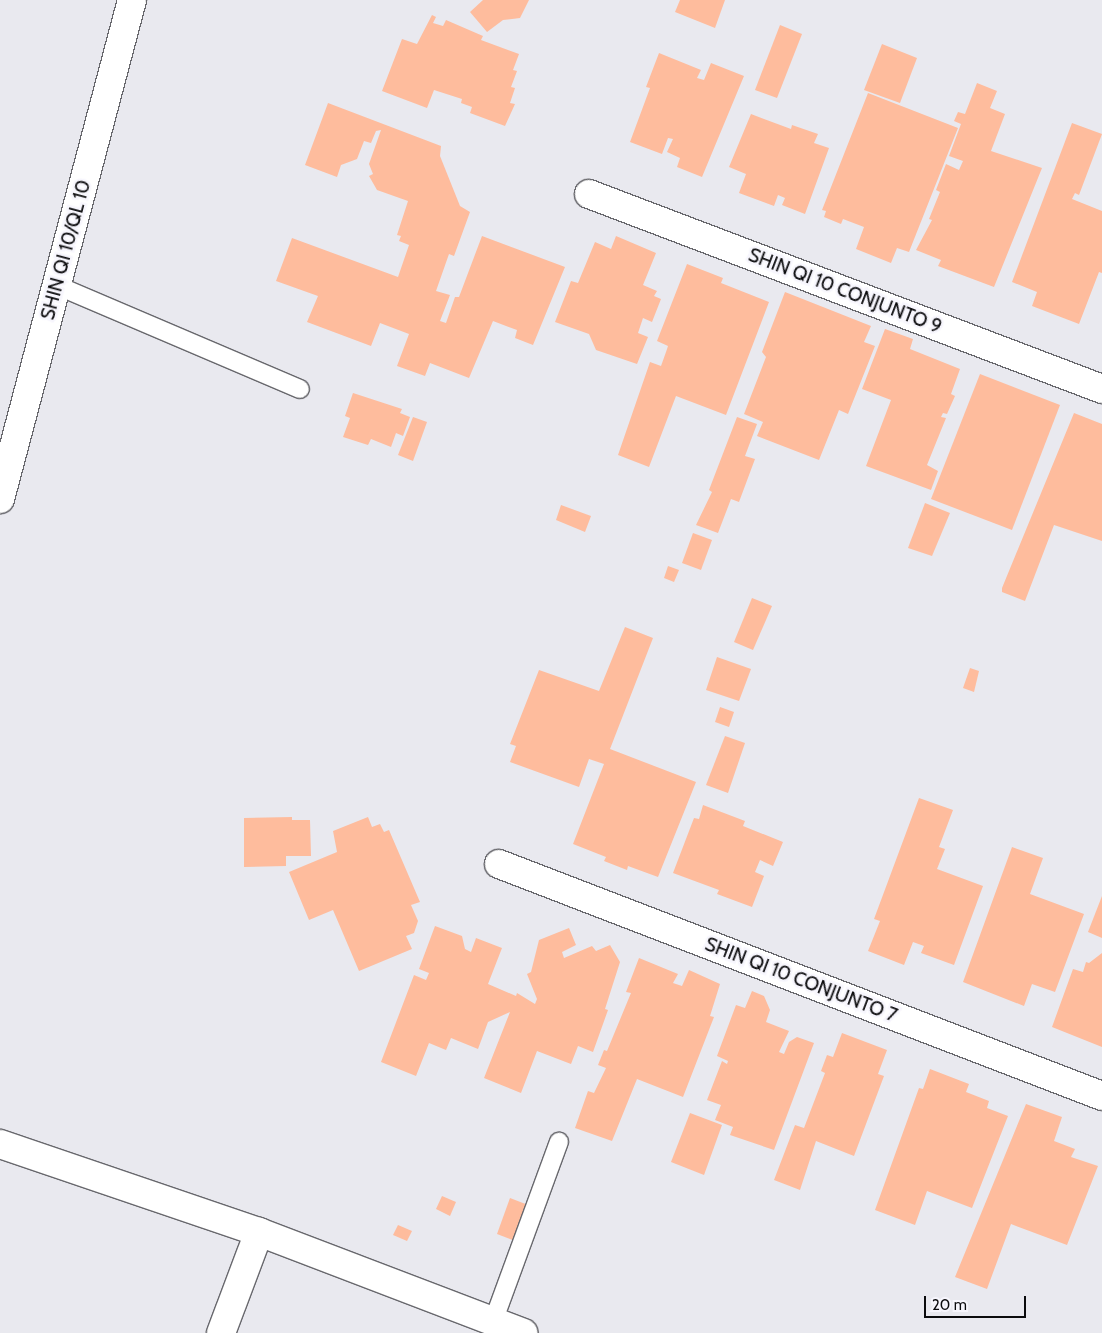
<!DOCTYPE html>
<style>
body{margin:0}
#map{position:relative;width:1102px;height:1333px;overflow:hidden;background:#e9e9ef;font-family:Cabin,sans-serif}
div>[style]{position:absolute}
.building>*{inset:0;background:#febc9d}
.roads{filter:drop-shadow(1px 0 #68686d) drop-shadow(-1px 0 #68686d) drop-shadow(0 1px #68686d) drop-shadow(0 -1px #68686d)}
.service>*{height:18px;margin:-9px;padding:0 9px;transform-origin:9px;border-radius:9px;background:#fff}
.minor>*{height:28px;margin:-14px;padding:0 14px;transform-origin:14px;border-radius:14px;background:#fff}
.tertiary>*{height:28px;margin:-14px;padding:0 14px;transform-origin:14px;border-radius:14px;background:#fff}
span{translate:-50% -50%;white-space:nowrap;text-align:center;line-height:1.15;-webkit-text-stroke:5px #f7f6fd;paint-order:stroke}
.street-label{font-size:19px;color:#0b0b0d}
.scale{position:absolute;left:924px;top:1296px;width:102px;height:22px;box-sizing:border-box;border:2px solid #0b0b0d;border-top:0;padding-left:6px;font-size:15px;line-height:18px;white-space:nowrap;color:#0b0b0d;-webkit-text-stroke:4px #f7f6fd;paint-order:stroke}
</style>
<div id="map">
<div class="building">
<i style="clip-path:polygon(483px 0,529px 0,520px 18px,503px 20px,487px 32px,470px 12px)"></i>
<i style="clip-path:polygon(680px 0,725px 0,715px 28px,675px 12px)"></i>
<i style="clip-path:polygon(432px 15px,436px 17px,433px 23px,443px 26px,446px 20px,483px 36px,481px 40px,519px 54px,513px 70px,517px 71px,511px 87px,515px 88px,510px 103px,515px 104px,505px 126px,470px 113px,472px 107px,461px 103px,462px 99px,434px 90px,427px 108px,382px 91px,402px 39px,417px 44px)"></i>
<i style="clip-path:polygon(780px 25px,802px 34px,777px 98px,755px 90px)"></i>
<i style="clip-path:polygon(882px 44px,917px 58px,900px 103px,864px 90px)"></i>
<i style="clip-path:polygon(659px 53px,701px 70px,697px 78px,704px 80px,711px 63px,744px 76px,702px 177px,677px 167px,680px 158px,667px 152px,673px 139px,668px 138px,662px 154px,630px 142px,650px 88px,646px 87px)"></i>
<i style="clip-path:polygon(977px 83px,997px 91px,990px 108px,1005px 114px,991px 151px,1042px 168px,994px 287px,938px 266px,941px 260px,916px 250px,932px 220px,929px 219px,940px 192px,936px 190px,946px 164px,959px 170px,963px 161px,949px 156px,961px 124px,954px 121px,958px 112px,965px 114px)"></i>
<i style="clip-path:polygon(868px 93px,958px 128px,909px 252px,897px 248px,891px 263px,856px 249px,864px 227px,843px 219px,841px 224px,824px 217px,826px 211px,822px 210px)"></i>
<i style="clip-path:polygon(328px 103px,441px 146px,440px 156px,460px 206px,470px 212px,454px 256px,449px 254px,436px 291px,450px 295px,440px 321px,446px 323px,455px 297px,459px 297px,482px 236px,565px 267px,533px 345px,515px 338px,517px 330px,493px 321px,469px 378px,430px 363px,425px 376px,397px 366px,409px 334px,380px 323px,371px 346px,307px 322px,318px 296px,276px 281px,292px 238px,398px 277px,409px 245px,399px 241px,401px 236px,397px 235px,408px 201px,377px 190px,369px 176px,373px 174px,369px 164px,381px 130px,376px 131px,371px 143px,364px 141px,357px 159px,341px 165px,337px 177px,305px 165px)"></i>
<i style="clip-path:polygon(751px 114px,791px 129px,792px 125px,818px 134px,814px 143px,829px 148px,805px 214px,782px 205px,785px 198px,778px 195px,774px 206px,739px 193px,746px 174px,729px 167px)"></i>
<i style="clip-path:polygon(1072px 123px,1102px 134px,1079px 195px,1075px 193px,1072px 199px,1102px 211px,1102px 273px,1099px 272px,1079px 324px,1032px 306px,1037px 292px,1012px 282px)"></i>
<i style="clip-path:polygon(616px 236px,656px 253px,643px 285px,657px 291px,654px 296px,661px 299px,652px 322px,643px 318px,638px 333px,648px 337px,637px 364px,596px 350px,589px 334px,555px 322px,571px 281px,578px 283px,595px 242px,611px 249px)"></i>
<i style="clip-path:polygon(687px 264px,723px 278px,721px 283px,769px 302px,726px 415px,676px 396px,649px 467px,618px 455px,650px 362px,661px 366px,666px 352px,668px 346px,657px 341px)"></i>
<i style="clip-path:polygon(785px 292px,871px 326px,864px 342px,875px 346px,848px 414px,839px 410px,819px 460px,757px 436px,763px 422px,744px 414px,766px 357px,762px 352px)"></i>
<i style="clip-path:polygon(885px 329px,913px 339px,910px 349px,960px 369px,951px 394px,955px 396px,947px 414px,943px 413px,941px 417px,946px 418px,927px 465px,938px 471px,931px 490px,866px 466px,891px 400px,862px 389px)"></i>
<i style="clip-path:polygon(980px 374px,1060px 405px,1012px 530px,931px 499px)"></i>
<i style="clip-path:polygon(353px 393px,402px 409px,400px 413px,410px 417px,403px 436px,396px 433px,391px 447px,371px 439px,368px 445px,343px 437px,350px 418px,345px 416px)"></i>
<i style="clip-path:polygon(1074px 413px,1102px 424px,1102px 541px,1054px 525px,1025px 601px,1002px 592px,1002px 588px)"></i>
<i style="clip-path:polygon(413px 417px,427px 422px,413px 461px,398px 455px)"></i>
<i style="clip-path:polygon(737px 417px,757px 424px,745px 456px,755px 459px,739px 502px,731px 499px,718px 533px,696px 525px,712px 492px,709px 490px)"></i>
<i style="clip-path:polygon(925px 503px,950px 513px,932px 556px,908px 548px)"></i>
<i style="clip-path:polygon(561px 505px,591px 516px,585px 532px,556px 520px)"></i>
<i style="clip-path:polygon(693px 533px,712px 540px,701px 570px,682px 563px)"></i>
<i style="clip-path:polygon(668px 566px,679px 570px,674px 582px,664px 578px)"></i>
<i style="clip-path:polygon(752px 598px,772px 606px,753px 650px,734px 642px)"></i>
<i style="clip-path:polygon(625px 627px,653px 638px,610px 749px,696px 782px,658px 877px,628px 866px,627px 870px,604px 861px,606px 857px,573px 844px,604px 764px,589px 759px,579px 787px,510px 762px,516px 746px,510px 744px,539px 670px,599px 691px)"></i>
<i style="clip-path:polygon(717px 657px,751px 669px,739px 701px,706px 690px)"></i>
<i style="clip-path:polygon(970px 668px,979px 671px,974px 692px,963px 688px)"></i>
<i style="clip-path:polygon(720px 707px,734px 712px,729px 727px,715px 722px)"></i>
<i style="clip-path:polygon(725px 736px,745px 743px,728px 793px,706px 785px)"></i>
<i style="clip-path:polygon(919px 798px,953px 810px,939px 847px,945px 849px,937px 869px,983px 886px,954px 965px,921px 953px,924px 946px,913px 942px,904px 965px,868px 951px,880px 921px,874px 919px)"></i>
<i style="clip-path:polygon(703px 805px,745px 821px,743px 826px,783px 842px,773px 866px,760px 860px,755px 872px,764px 876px,752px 907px,717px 894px,719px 890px,673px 873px,694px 818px,699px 819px)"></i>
<i style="clip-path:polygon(292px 817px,292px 820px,310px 820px,311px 856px,286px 856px,286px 866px,244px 867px,244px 818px)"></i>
<i style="clip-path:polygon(368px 817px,372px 827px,380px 824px,384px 832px,389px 830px,420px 902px,411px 905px,418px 921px,414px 933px,406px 936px,412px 949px,359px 971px,333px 910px,309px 920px,289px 872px,337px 852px,333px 831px)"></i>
<i style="clip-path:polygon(1012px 847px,1043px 858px,1030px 894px,1084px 914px,1055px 992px,1032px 984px,1024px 1006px,963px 982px)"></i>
<i style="clip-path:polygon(1102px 896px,1102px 938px,1088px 932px)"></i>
<i style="clip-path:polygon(435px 926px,462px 936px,465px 949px,471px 952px,476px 938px,502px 948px,488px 984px,516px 996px,517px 993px,535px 1004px,537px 999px,527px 974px,531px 972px,539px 940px,569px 928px,576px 945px,562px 952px,564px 958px,592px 946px,596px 951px,610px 945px,620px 962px,605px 1009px,608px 1010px,593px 1052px,578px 1046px,571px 1064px,537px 1051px,521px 1093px,484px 1078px,510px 1012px,488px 1022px,478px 1049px,451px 1038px,446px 1050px,429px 1043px,416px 1076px,381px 1062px,414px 975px,426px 980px,429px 973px,419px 969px)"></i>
<i style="clip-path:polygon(1102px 953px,1102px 1047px,1052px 1027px,1073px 969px,1083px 972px,1086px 962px,1089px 963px)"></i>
<i style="clip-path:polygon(639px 958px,678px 974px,673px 983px,682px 986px,689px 970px,720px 984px,710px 1016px,714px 1017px,683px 1097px,637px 1079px,612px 1141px,575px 1128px,588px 1091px,594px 1093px,606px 1068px,598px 1065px,604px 1050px,607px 1051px,631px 993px,626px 992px)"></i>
<i style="clip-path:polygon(752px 991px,764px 996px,770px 1010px,766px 1022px,789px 1031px,779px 1052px,784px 1054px,789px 1042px,797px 1037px,814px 1043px,774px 1150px,730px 1135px,733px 1127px,715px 1120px,721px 1105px,707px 1100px,722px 1061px,727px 1064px,728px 1061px,717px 1056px,736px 1005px,745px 1008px)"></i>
<i style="clip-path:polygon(842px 1033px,887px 1050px,878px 1074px,884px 1076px,854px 1156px,816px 1141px,800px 1190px,774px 1180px,795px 1125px,804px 1128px,825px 1073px,821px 1071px,827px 1055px,833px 1057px)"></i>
<i style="clip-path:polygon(930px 1069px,969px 1084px,966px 1092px,989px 1101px,987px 1108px,1008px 1116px,972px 1208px,927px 1191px,915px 1225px,875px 1210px,919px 1088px,923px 1089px)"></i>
<i style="clip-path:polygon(1026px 1104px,1062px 1117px,1054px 1141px,1075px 1149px,1071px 1157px,1098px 1166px,1067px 1245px,1011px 1224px,987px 1289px,955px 1277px)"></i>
<i style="clip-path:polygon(690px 1113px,722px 1125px,704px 1175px,671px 1162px)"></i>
<i style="clip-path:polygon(442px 1196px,456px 1202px,450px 1216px,436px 1209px)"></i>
<i style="clip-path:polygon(510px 1198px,541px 1210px,528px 1246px,497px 1234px)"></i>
<i style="clip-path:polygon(398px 1225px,412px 1231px,407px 1241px,393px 1235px)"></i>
</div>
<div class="roads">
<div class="service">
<i style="left:56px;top:285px;width:265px;rotate:23.1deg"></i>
<i style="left:493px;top:1322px;width:192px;rotate:-69.9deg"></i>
</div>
<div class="minor">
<i style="left:589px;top:194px;width:549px;rotate:20.81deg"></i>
<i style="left:499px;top:864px;width:646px;rotate:21.04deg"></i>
<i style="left:221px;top:1333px;width:108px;rotate:-69.4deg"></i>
</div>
<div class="tertiary">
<i style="left:0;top:499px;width:516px;rotate:-75.18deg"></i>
<i style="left:0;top:1144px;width:274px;rotate:18.8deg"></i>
<i style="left:259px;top:1232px;width:283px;rotate:20.9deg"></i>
</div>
</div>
<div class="street-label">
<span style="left:66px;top:250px;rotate:-75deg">SHIN QI 10/QL 10</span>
<span style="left:845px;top:291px;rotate:21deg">SHIN QI 10 CONJUNTO 9</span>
<span style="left:801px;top:980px;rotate:21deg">SHIN QI 10 CONJUNTO 7</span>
</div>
<div class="scale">20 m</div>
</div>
